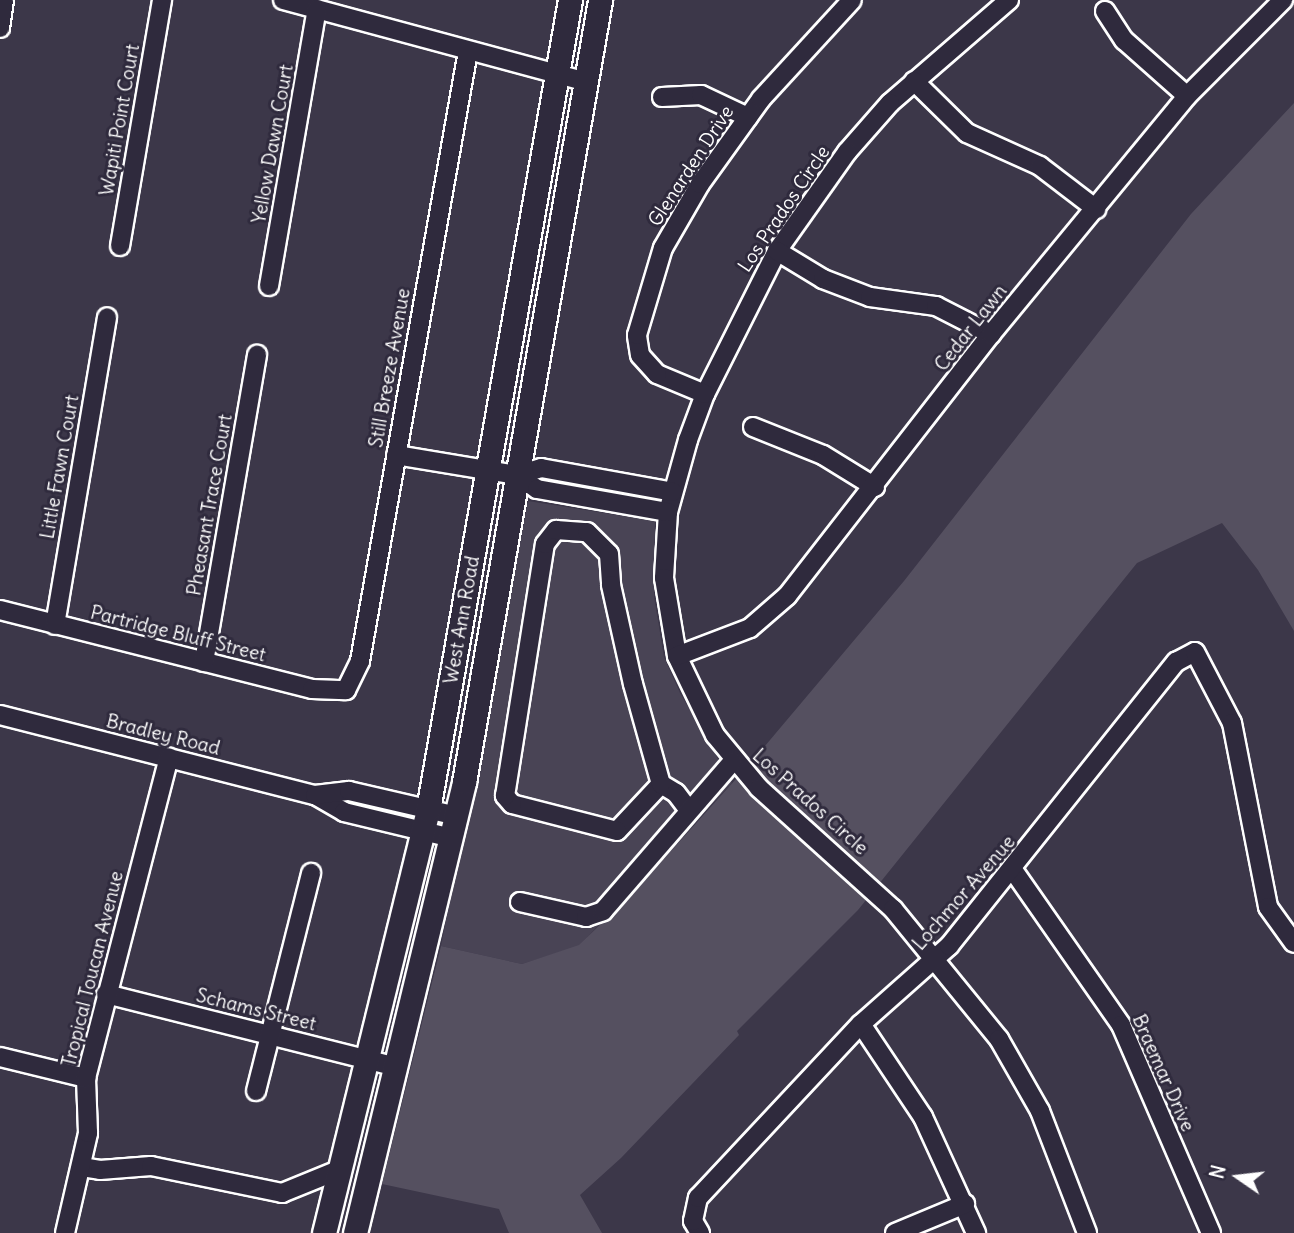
<!DOCTYPE html>
<style>
body{margin:0}
#map{position:relative;width:1294px;height:1233px;overflow:hidden;background:#3c3749;font-family:Delius,sans-serif}
div>[style]{position:absolute}
.built>*{inset:0;background:#494455}
.green>*{inset:0;background:#555060}
.roads{filter:drop-shadow(2px 0 #fff) drop-shadow(-2px 0 #fff) drop-shadow(0 2px #fff) drop-shadow(0 -2px #fff)}
.minor>*{height:18px;margin:-9px;padding:0 9px;transform-origin:9px;border-radius:9px;background:#2f2a3d}
.major>*{height:23px;margin:-11.5px;padding:0 11.5px;transform-origin:11.5px;border-radius:11.5px;background:#2f2a3d}
span{translate:-50% -50%;white-space:nowrap;text-align:center;line-height:1.15;-webkit-text-stroke:6px #2f2a3d;paint-order:stroke}
.street-label{font-size:19px;color:#fff}
.north{position:absolute;left:1203px;top:1142px;width:70px;height:70px;-webkit-text-stroke:5px #2f2a3d;paint-order:stroke;rotate:284deg;font-size:19px;font-weight:700;line-height:28px;text-align:center;color:#fff}
.north::after{content:'';display:block;margin:auto;width:24px;height:32px;background:#fff;clip-path:polygon(50% 0,100% 100%,50% 72%,0 100%)}
</style>
<div id="map">
<div class="built">
<i style="clip-path:polygon(528px 501px,655px 521px,654px 596px,664px 657px,680px 693px,732px 783px,579px 946px,522px 964px,441px 946px)"></i>
</div>
<div class="green">
<i style="clip-path:polygon(1294px 103px,1294px 631px,1258px 570px,1222px 523px,1137px 563px,858px 910px,737px 1031px,739px 1035px,621px 1158px,580px 1195px,602px 1233px,509px 1233px,499px 1209px,382px 1184px,441px 946px,522px 964px,579px 945px,634px 892px,754px 759px,904px 581px,1191px 214px)"></i>
</div>
<div class="roads">
<div class="minor">
<i style="left:283px;top:0;width:314px;rotate:15.1deg"></i>
<i style="left:1009px;top:0;width:157px;rotate:139.1deg"></i>
<i style="left:890px;top:103px;width:65px;rotate:131.3deg"></i>
<i style="left:847px;top:152px;width:121px;rotate:125.3deg"></i>
<i style="left:777px;top:251px;width:160px;rotate:116.7deg"></i>
<i style="left:705px;top:394px;width:49px;rotate:110.3deg"></i>
<i style="left:688px;top:440px;width:75px;rotate:105.5deg"></i>
<i style="left:668px;top:512px;width:66px;rotate:93.5deg"></i>
<i style="left:664px;top:578px;width:79px;rotate:80.5deg"></i>
<i style="left:677px;top:656px;width:88px;rotate:64.3deg"></i>
<i style="left:715px;top:735px;width:69px;rotate:50.3deg"></i>
<i style="left:759px;top:788px;width:181px;rotate:42.1deg"></i>
<i style="left:893px;top:909px;width:168px;rotate:50.8deg"></i>
<i style="left:999px;top:1039px;width:83px;rotate:60.3deg"></i>
<i style="left:1040px;top:1111px;width:131px;rotate:68.9deg"></i>
<i style="left:1105px;top:11px;width:35px;rotate:57deg"></i>
<i style="left:1124px;top:40px;width:84px;rotate:41.6deg"></i>
<i style="left:0;top:28px;width:28px;rotate:-82deg"></i>
<i style="left:914px;top:81px;width:74px;rotate:44.5deg"></i>
<i style="left:967px;top:133px;width:80px;rotate:24.3deg"></i>
<i style="left:1040px;top:166px;width:71px;rotate:37.5deg"></i>
<i style="left:662px;top:97px;width:39px;rotate:-3deg"></i>
<i style="left:701px;top:95px;width:52px;rotate:25.1deg"></i>
<i style="left:120px;top:246px;width:250px;rotate:-80.3deg"></i>
<i style="left:777px;top:251px;width:54px;rotate:31.3deg"></i>
<i style="left:823px;top:279px;width:50px;rotate:21deg"></i>
<i style="left:870px;top:297px;width:67px;rotate:7.8deg"></i>
<i style="left:936px;top:306px;width:62px;rotate:27deg"></i>
<i style="left:269px;top:286px;width:281px;rotate:-80.2deg"></i>
<i style="left:705px;top:394px;width:52px;rotate:-157.4deg"></i>
<i style="left:657px;top:374px;width:25px;rotate:-132deg"></i>
<i style="left:640px;top:355px;width:20px;rotate:-99deg"></i>
<i style="left:637px;top:335px;width:91px;rotate:-73.4deg"></i>
<i style="left:663px;top:248px;width:74px;rotate:-60deg"></i>
<i style="left:700px;top:184px;width:105px;rotate:-54.3deg"></i>
<i style="left:761px;top:99px;width:134px;rotate:-47.4deg"></i>
<i style="left:753px;top:427px;width:75px;rotate:21.8deg"></i>
<i style="left:823px;top:455px;width:61px;rotate:31.6deg"></i>
<i style="left:396px;top:455px;width:123px;rotate:9.4deg"></i>
<i style="left:517px;top:475px;width:25px;rotate:-16deg"></i>
<i style="left:541px;top:468px;width:134px;rotate:10.3deg"></i>
<i style="left:517px;top:475px;width:24px;rotate:35deg"></i>
<i style="left:537px;top:489px;width:133px;rotate:10deg"></i>
<i style="left:0;top:610px;width:322px;rotate:14.2deg"></i>
<i style="left:312px;top:689px;width:34px;rotate:2deg"></i>
<i style="left:346px;top:690px;width:32px;rotate:-64deg"></i>
<i style="left:360px;top:661px;width:619px;rotate:-79.96deg"></i>
<i style="left:55px;top:625px;width:312px;rotate:-80.4deg"></i>
<i style="left:677px;top:656px;width:78px;rotate:-21deg"></i>
<i style="left:750px;top:628px;width:49px;rotate:-40.9deg"></i>
<i style="left:787px;top:596px;width:332px;rotate:-52.1deg"></i>
<i style="left:991px;top:334px;width:308px;rotate:-50.5deg"></i>
<i style="left:1187px;top:96px;width:136px;rotate:-45deg"></i>
<i style="left:204px;top:662px;width:312px;rotate:-80.2deg"></i>
<i style="left:0;top:715px;width:325px;rotate:14.3deg"></i>
<i style="left:315px;top:795px;width:34px;rotate:30deg"></i>
<i style="left:344px;top:812px;width:111px;rotate:13.5deg"></i>
<i style="left:661px;top:784px;width:64px;rotate:133.1deg"></i>
<i style="left:617px;top:831px;width:108px;rotate:-165.6deg"></i>
<i style="left:512px;top:804px;width:11px;rotate:-131deg"></i>
<i style="left:505px;top:796px;width:255px;rotate:-81deg"></i>
<i style="left:545px;top:544px;width:18px;rotate:-52deg"></i>
<i style="left:556px;top:530px;width:31px;rotate:4deg"></i>
<i style="left:587px;top:532px;width:31px;rotate:45deg"></i>
<i style="left:609px;top:554px;width:31px;rotate:86deg"></i>
<i style="left:611px;top:585px;width:101px;rotate:77.5deg"></i>
<i style="left:633px;top:684px;width:104px;rotate:74.4deg"></i>
<i style="left:661px;top:784px;width:17px;rotate:31deg"></i>
<i style="left:676px;top:793px;width:21px;rotate:53deg"></i>
<i style="left:315px;top:795px;width:34px;rotate:-7deg"></i>
<i style="left:349px;top:791px;width:111px;rotate:13deg"></i>
<i style="left:1013px;top:870px;width:189px;rotate:55.1deg"></i>
<i style="left:1121px;top:1025px;width:227px;rotate:66.6deg"></i>
<i style="left:520px;top:902px;width:68px;rotate:12.8deg"></i>
<i style="left:586px;top:917px;width:18px;rotate:-19deg"></i>
<i style="left:603px;top:911px;width:198px;rotate:-49.1deg"></i>
<i style="left:106px;top:994px;width:299px;rotate:14.1deg"></i>
<i style="left:861px;top:1024px;width:112px;rotate:56.3deg"></i>
<i style="left:923px;top:1117px;width:128px;rotate:65.4deg"></i>
<i style="left:0;top:1057px;width:89px;rotate:13.7deg"></i>
<i style="left:256px;top:1091px;width:225px;rotate:-75.8deg"></i>
<i style="left:82px;top:1167px;width:18px;rotate:9deg"></i>
<i style="left:100px;top:1170px;width:51px;rotate:-4.5deg"></i>
<i style="left:151px;top:1166px;width:134px;rotate:11.6deg"></i>
<i style="left:282px;top:1193px;width:64px;rotate:-22.1deg"></i>
<i style="left:65px;top:1233px;width:103px;rotate:-77deg"></i>
<i style="left:88px;top:1133px;width:55px;rotate:-92.1deg"></i>
<i style="left:86px;top:1078px;width:331px;rotate:-75.5deg"></i>
<i style="left:700px;top:1233px;width:14px;rotate:-120deg"></i>
<i style="left:693px;top:1221px;width:24px;rotate:-78deg"></i>
<i style="left:698px;top:1198px;width:238px;rotate:-46.9deg"></i>
<i style="left:861px;top:1024px;width:118px;rotate:-41.6deg"></i>
<i style="left:949px;top:946px;width:364px;rotate:-51.4deg"></i>
<i style="left:1176px;top:662px;width:21px;rotate:-28deg"></i>
<i style="left:1195px;top:652px;width:80px;rotate:62.5deg"></i>
<i style="left:1232px;top:723px;width:187px;rotate:78.9deg"></i>
<i style="left:1268px;top:907px;width:44px;rotate:54.2deg"></i>
<i style="left:895px;top:1233px;width:76px;rotate:-22.5deg"></i>
</div>
<div class="major">
<i style="left:324px;top:1233px;width:436px;rotate:-76.2deg"></i>
<i style="left:428px;top:810px;width:822px;rotate:-80.06deg"></i>
<i style="left:355px;top:1233px;width:464px;rotate:-76.4deg"></i>
<i style="left:464px;top:782px;width:794px;rotate:-80.13deg"></i>
</div>
</div>
<div class="street-label">
<span style="left:120px;top:120px;rotate:-80deg">Wapiti Point Court</span>
<span style="left:273px;top:144px;rotate:-80deg">Yellow Dawn Court</span>
<span style="left:691px;top:166px;rotate:-57deg">Glenarden Drive</span>
<span style="left:784px;top:209px;rotate:-56deg">Los Prados Circle</span>
<span style="left:971px;top:328px;rotate:-52deg">Cedar Lawn</span>
<span style="left:390px;top:368px;rotate:-80deg">Still Breeze Avenue</span>
<span style="left:60px;top:467px;rotate:-80deg">Little Fawn Court</span>
<span style="left:210px;top:505px;rotate:-80deg">Pheasant Trace Court</span>
<span style="left:462px;top:620px;rotate:-80deg">West Ann Road</span>
<span style="left:178px;top:634px;rotate:14deg">Partridge Bluff Street</span>
<span style="left:163px;top:735px;rotate:14deg">Bradley Road</span>
<span style="left:810px;top:802px;rotate:42deg">Los Prados Circle</span>
<span style="left:964px;top:893px;rotate:-49deg">Lochmor Avenue</span>
<span style="left:93px;top:969px;rotate:-76deg">Tropical Toucan Avenue</span>
<span style="left:256px;top:1010px;rotate:14deg">Schams Street</span>
<span style="left:1163px;top:1073px;rotate:66deg">Braemar Drive</span>
</div>
<div class="north">N</div>
</div>
